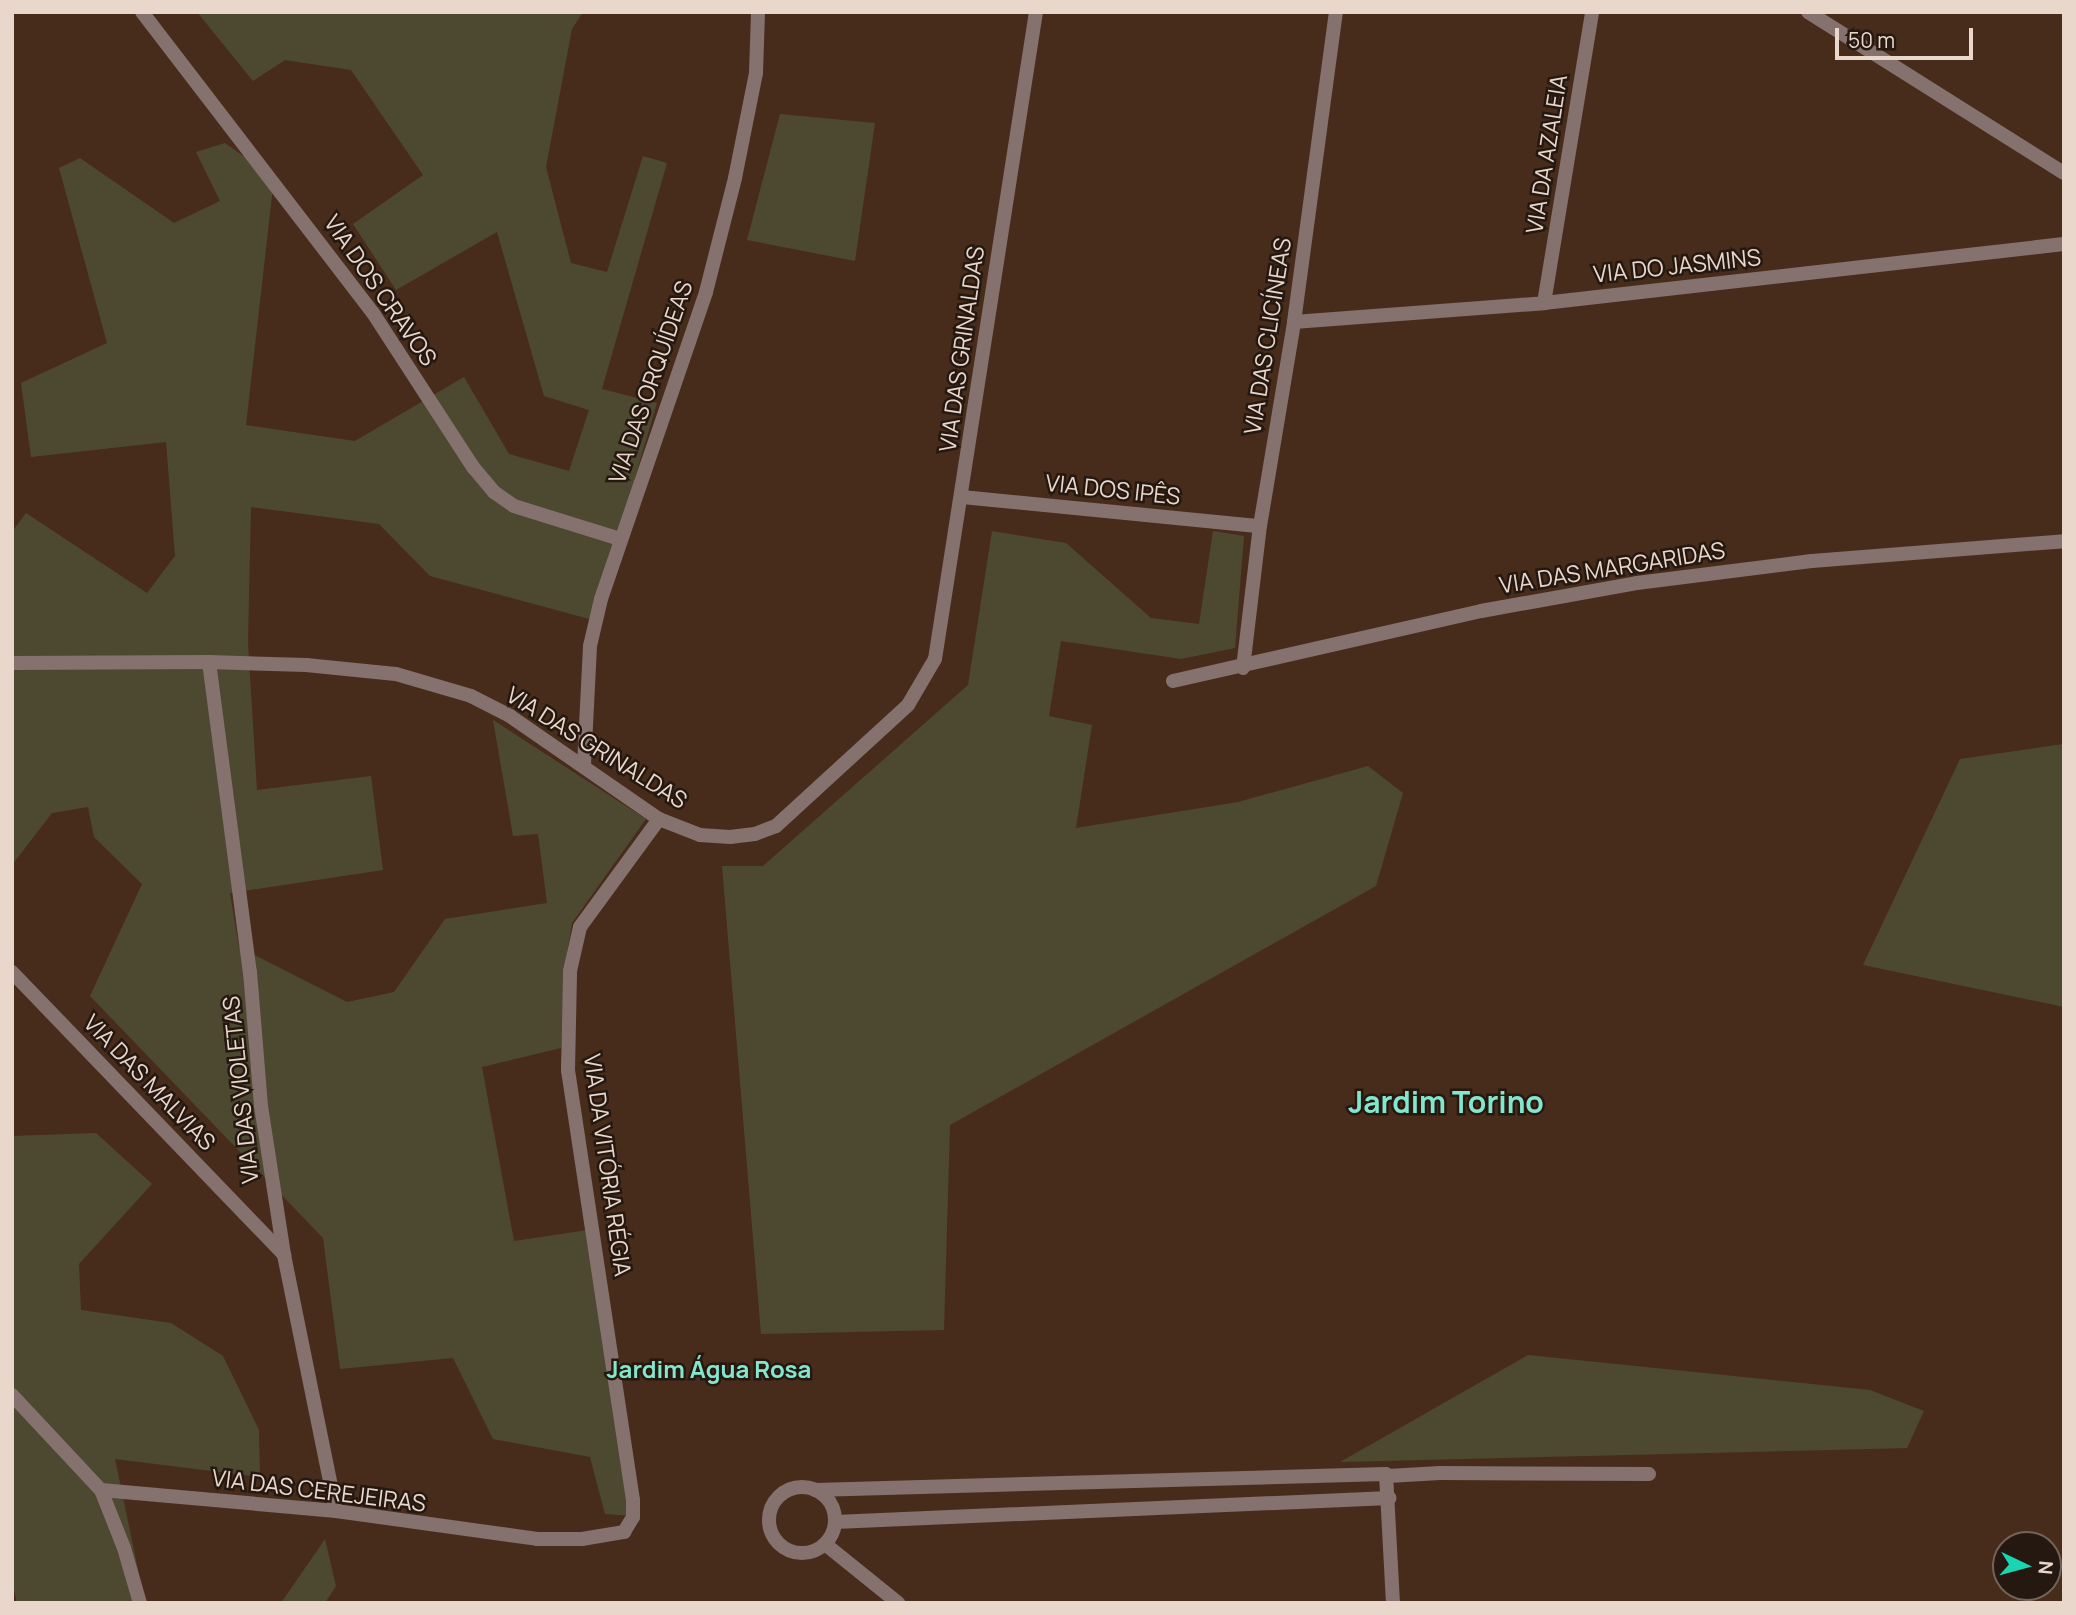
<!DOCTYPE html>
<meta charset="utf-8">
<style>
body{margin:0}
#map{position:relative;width:2076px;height:1615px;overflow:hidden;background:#482c1b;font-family:Manrope,sans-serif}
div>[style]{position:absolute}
.green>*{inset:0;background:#4d4930}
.minor>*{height:14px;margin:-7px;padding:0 7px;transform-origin:7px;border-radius:7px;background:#85716e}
.minor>.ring{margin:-7px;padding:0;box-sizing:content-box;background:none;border:14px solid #85716e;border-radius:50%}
span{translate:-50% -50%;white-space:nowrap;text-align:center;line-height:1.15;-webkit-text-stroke:5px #241810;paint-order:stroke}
.street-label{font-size:23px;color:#e9d7cc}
.neighbourhood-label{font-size:24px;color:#84e6cc;font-weight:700}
.district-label{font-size:30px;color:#84e6cc;font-weight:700}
.frame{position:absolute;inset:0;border:14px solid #e9d7cc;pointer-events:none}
.north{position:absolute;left:1992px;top:1531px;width:70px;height:70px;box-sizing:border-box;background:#241810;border:2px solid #73645b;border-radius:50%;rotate:95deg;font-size:19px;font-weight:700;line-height:28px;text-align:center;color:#e9d7cc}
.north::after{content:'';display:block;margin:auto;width:24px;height:32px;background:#19d5b2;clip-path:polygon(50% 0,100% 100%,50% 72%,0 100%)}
.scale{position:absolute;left:1835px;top:28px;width:138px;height:32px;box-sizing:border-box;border:4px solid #e9d7cc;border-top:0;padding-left:9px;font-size:21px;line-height:24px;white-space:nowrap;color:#e9d7cc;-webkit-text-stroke:5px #241810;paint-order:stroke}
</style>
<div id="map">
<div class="green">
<i style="clip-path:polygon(197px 12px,583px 12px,572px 29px,546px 167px,571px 263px,607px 272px,643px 156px,667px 163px,602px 389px,657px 403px,593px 620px,430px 576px,379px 524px,251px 507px,248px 643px,257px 790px,371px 776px,383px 870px,230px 893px,239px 947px,347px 1002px,394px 992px,445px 919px,547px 903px,538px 834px,513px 836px,493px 720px,646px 819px,572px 923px,564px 972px,561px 1048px,482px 1067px,514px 1241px,588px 1230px,633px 1516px,605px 1514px,590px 1457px,493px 1439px,453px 1358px,340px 1369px,323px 1238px,90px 996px,142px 884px,94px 837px,88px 807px,52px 813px,12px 865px,12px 532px,26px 513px,147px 593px,175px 556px,166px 442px,31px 457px,21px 383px,107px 343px,59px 168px,80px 158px,174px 223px,220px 201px,196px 152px,225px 143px,274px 178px,246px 425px,355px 441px,464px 377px,509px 454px,569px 471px,589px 410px,544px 396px,497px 232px,396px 290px,353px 224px,423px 175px,351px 70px,285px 60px,253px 81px)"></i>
<i style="clip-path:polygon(780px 114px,875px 123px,855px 261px,747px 240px)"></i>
<i style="clip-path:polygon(992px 531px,1066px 543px,1151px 618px,1199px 624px,1213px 531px,1244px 536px,1235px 648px,1181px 659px,1061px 641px,1049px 716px,1092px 725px,1076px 828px,1238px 802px,1368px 766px,1403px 793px,1376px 886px,950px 1125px,944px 1330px,761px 1334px,722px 866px,763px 866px,968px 685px)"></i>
<i style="clip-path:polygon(2064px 744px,2064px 1007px,1863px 965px,1960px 759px)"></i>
<i style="clip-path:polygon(96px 1133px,152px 1184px,79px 1264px,81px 1310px,171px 1323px,223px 1356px,259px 1430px,260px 1477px,115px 1459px,145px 1603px,17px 1603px,12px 1582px,12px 1136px)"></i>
<i style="clip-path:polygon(1528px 1355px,1870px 1390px,1924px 1411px,1907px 1448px,1340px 1462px)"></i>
<i style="clip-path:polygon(325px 1539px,336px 1586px,325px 1603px,281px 1603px)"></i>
</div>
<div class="minor">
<i style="left:142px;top:12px;width:379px;rotate:52.5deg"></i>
<i style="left:373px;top:313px;width:184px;rotate:57deg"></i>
<i style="left:473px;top:467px;width:33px;rotate:50deg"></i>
<i style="left:494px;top:492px;width:24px;rotate:35deg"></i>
<i style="left:514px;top:506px;width:111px;rotate:17.3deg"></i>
<i style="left:1808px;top:12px;width:302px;rotate:32.2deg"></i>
<i style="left:1544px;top:303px;width:295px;rotate:-80.6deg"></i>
<i style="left:1294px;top:322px;width:251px;rotate:-4.3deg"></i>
<i style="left:1544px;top:303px;width:523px;rotate:-6.47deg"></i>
<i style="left:962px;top:497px;width:299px;rotate:5.6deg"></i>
<i style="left:209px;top:662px;width:313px;rotate:82.5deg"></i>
<i style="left:250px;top:972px;width:134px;rotate:85.3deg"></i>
<i style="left:261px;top:1106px;width:151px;rotate:81.2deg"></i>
<i style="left:284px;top:1255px;width:261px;rotate:78.5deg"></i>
<i style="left:12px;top:663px;width:197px;rotate:-0.3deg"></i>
<i style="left:209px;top:662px;width:97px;rotate:1.8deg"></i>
<i style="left:306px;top:665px;width:90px;rotate:5.7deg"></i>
<i style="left:396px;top:674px;width:78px;rotate:16.3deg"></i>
<i style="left:471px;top:696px;width:44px;rotate:27.1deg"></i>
<i style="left:510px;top:716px;width:181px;rotate:34.7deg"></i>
<i style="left:659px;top:819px;width:44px;rotate:21.3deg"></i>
<i style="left:700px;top:835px;width:30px;rotate:4deg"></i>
<i style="left:730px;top:837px;width:25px;rotate:-7deg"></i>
<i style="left:755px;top:834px;width:22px;rotate:-21deg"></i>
<i style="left:776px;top:826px;width:179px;rotate:-42.5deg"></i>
<i style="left:908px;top:705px;width:53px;rotate:-59.6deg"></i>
<i style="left:935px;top:659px;width:655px;rotate:-81.13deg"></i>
<i style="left:1243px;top:668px;width:143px;rotate:-83.2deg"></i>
<i style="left:1260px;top:526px;width:207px;rotate:-80.5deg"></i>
<i style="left:1294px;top:322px;width:313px;rotate:-82.3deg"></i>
<i style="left:1173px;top:681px;width:316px;rotate:-12.8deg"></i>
<i style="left:1481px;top:611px;width:158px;rotate:-10.2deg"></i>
<i style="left:1637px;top:583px;width:176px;rotate:-7.2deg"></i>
<i style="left:1812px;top:561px;width:253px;rotate:-4.5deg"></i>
<i style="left:584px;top:765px;width:119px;rotate:-87.1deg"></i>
<i style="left:590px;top:646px;width:48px;rotate:-76.8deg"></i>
<i style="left:601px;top:599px;width:324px;rotate:-71.1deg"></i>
<i style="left:706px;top:292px;width:118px;rotate:-75.7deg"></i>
<i style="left:735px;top:178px;width:107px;rotate:-78.7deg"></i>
<i style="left:756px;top:73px;width:61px;rotate:-88.1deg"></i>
<i style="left:12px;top:972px;width:393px;rotate:46.1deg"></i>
<i style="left:12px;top:1395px;width:130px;rotate:46.9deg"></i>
<i style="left:101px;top:1490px;width:236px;rotate:5.1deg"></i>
<i style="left:336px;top:1511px;width:203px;rotate:7.9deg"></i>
<i style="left:537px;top:1539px;width:45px"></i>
<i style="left:582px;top:1539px;width:43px;rotate:-9.5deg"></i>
<i style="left:624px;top:1532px;width:17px;rotate:-59deg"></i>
<i style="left:633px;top:1517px;width:17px;rotate:-90deg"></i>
<i style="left:633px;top:1500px;width:435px;rotate:-98.6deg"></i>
<i style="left:568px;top:1070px;width:99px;rotate:-88.8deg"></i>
<i style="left:570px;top:971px;width:45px;rotate:-77.2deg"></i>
<i style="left:580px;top:927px;width:134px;rotate:-53.8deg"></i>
<i style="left:1388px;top:1476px;width:52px;rotate:-3.3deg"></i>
<i style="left:1440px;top:1473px;width:209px;rotate:0.3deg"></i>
<i class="ring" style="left:769px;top:1487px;width:52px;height:52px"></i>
<i style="left:101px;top:1490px;width:62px;rotate:68.4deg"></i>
<i style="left:124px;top:1548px;width:57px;rotate:73.8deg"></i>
<i style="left:815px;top:1490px;width:571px;rotate:-1.61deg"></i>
<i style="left:1386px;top:1474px;width:129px;rotate:86.9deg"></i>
<i style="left:835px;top:1522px;width:555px;rotate:-2.48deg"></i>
<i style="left:825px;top:1544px;width:94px;rotate:38.9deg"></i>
</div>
<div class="street-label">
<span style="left:1546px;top:154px;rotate:-81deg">VIA DA AZALEIA</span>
<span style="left:1677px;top:265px;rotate:-6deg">VIA DO JASMINS</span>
<span style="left:381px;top:290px;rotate:55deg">VIA DOS CRAVOS</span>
<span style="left:1267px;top:336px;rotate:-81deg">VIA DAS CLICÍNEAS</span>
<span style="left:961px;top:349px;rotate:-82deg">VIA DAS GRINALDAS</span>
<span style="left:650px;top:382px;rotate:-71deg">VIA DAS ORQUÍDEAS</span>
<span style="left:1113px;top:489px;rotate:6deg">VIA DOS IPÊS</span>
<span style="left:1612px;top:567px;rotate:-9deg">VIA DAS MARGARIDAS</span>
<span style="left:597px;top:747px;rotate:32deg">VIA DAS GRINALDAS</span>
<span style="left:150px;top:1082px;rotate:46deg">VIA DAS MALVIAS</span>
<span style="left:240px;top:1090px;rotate:-96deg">VIA DAS VIOLETAS</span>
<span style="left:608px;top:1165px;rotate:82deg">VIA DA VITÓRIA RÉGIA</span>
<span style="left:319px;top:1490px;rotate:7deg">VIA DAS CEREJEIRAS</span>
</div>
<div class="neighbourhood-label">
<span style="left:709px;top:1369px">Jardim Água Rosa</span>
</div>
<div class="district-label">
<span style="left:1446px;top:1102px">Jardim Torino</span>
</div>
<div class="frame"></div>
<div class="north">N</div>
<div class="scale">50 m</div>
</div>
